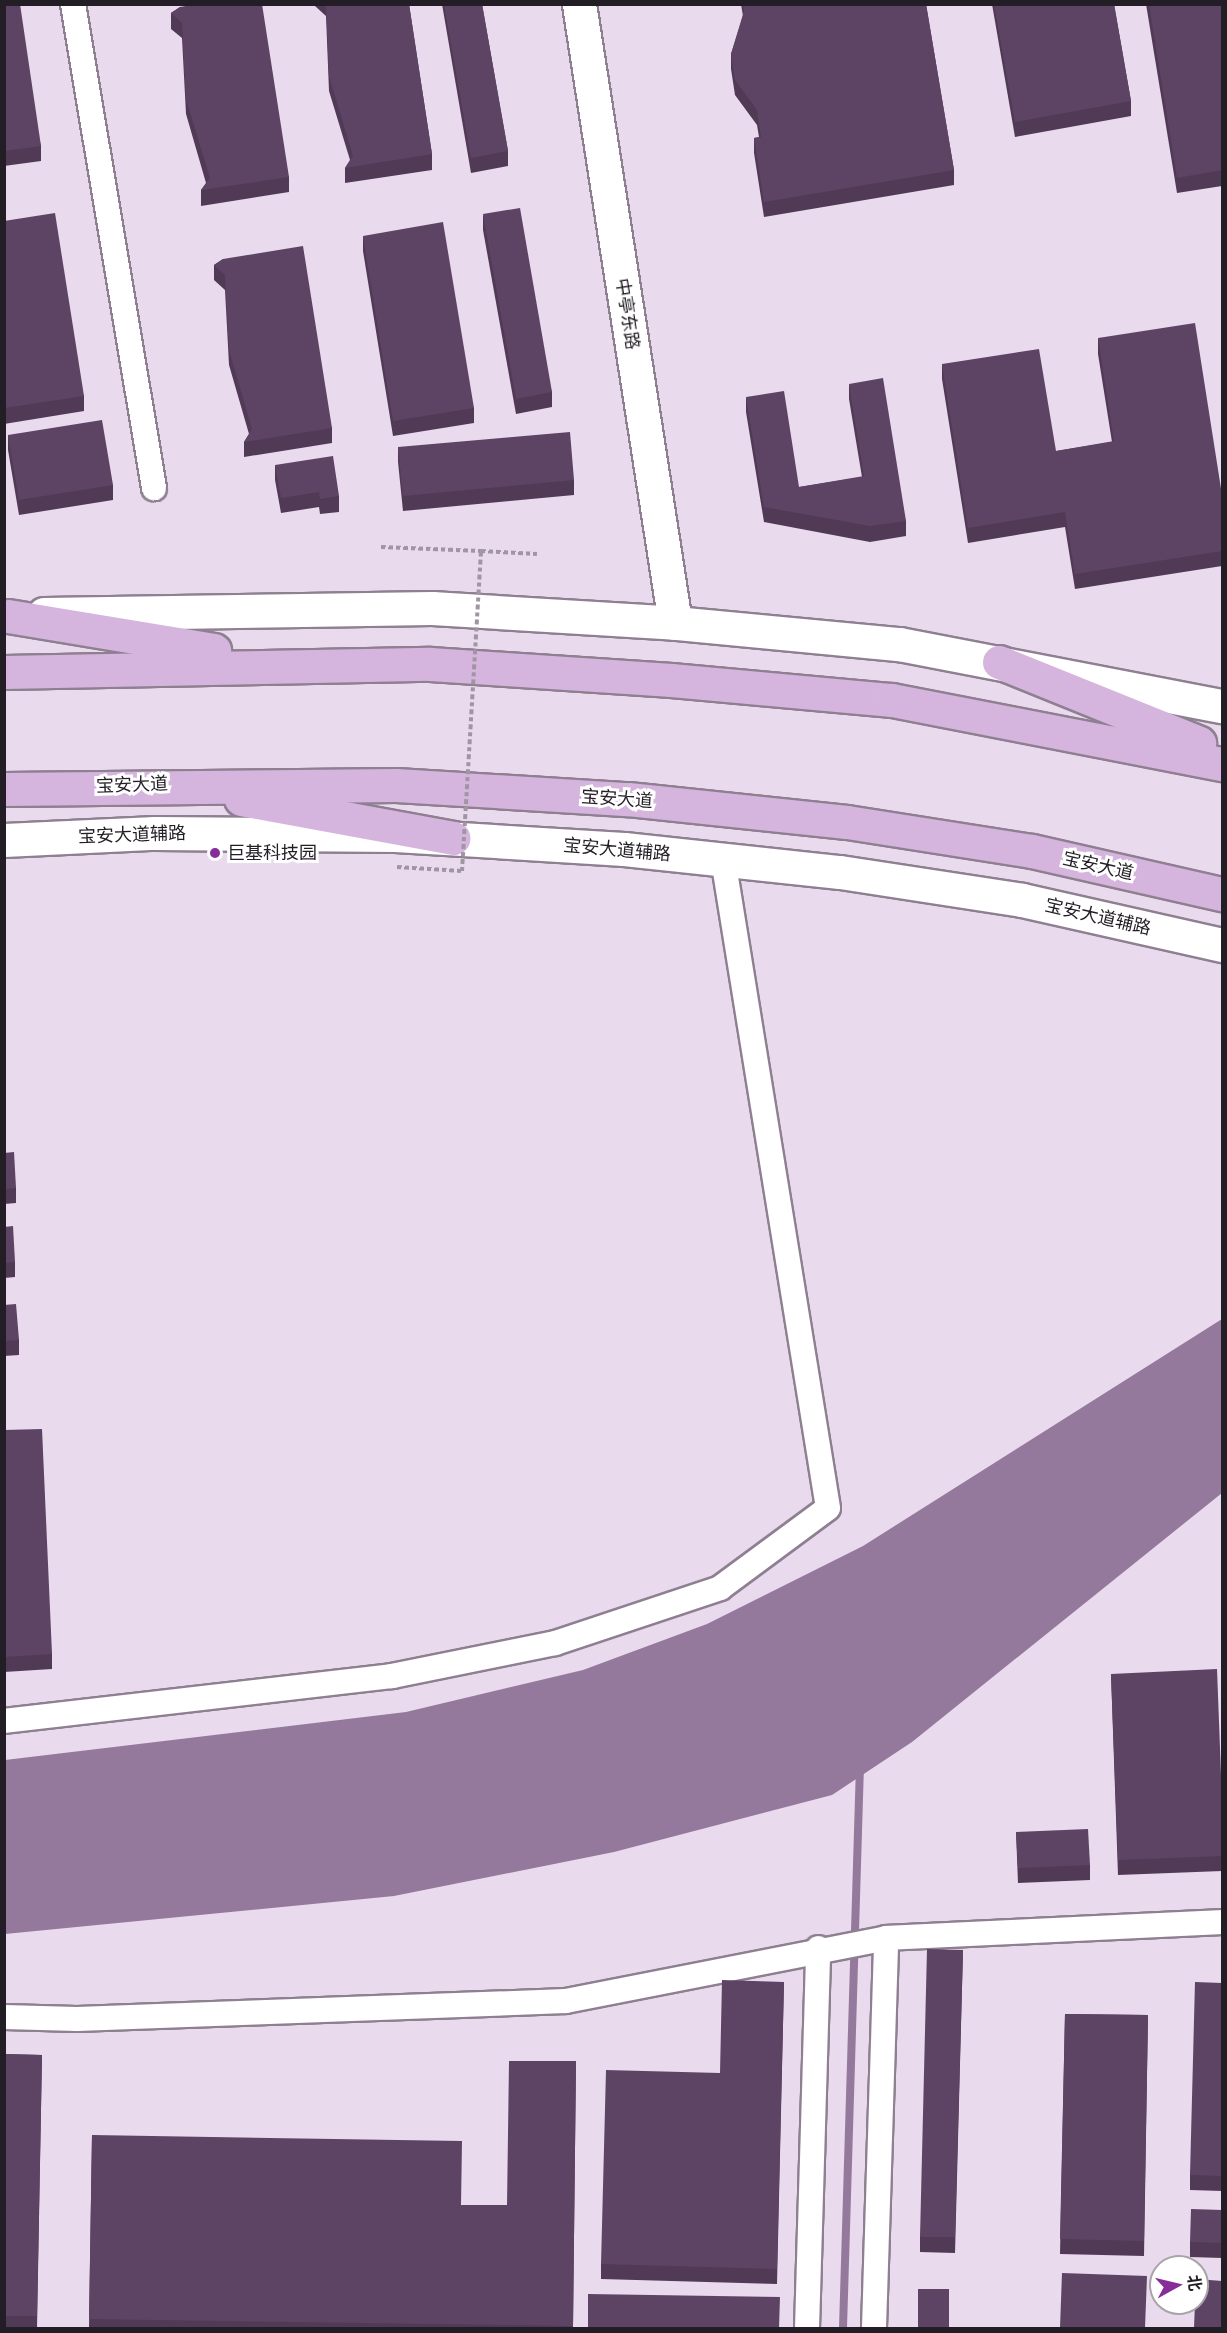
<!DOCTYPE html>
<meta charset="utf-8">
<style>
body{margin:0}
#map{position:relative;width:1227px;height:2333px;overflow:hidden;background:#e9daed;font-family:Inter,"Noto Sans SC",sans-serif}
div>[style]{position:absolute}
.water>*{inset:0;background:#95799c}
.stream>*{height:8px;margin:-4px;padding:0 4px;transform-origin:4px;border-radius:4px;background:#95799c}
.path>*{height:4px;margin-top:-2px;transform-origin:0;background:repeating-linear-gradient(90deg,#a095a3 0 4.5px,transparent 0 7.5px)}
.roads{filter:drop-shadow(2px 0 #8e7f91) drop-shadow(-2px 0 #8e7f91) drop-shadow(0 2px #8e7f91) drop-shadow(0 -2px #8e7f91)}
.street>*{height:24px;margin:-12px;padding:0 12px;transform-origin:12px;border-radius:12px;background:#fff}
.secondary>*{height:33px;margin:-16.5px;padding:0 16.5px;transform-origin:16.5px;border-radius:16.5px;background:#fff}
.primary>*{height:33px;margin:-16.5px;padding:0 16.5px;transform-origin:16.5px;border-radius:16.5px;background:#d5b5dd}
.path-bridge>*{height:4px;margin-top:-2px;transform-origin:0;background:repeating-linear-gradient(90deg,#a095a3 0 4.5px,transparent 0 7.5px)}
.wall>*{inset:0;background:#513a56}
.building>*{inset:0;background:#5e4464}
.dots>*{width:16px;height:16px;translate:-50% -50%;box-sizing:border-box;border:3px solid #fff;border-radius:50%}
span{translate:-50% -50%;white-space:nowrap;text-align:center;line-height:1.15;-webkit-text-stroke:6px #fff;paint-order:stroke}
.street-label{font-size:18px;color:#231e25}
.poi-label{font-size:18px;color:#231e25}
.left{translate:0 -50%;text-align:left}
.frame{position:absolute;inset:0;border:6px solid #231e25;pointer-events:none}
.north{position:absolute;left:1149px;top:2255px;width:60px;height:60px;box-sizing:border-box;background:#fff;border:2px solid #a7a5a8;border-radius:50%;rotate:82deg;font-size:16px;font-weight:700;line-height:24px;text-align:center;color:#231e25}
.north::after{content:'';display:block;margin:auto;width:21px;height:27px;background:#862d9a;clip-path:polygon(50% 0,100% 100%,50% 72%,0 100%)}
</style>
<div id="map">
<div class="water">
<i style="clip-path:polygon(1222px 1319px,1222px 1493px,912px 1742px,832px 1795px,614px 1852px,394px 1896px,5px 1934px,5px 1760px,406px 1712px,583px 1670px,707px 1624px,863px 1546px)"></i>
</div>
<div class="stream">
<i style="left:843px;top:2328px;width:562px;rotate:-88.27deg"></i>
</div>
<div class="path">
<i style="left:381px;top:547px;width:100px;rotate:2.3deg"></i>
</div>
<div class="roads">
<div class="street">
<i style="left:73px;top:4px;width:491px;rotate:80.5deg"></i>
<i style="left:4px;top:1721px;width:391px;rotate:-6.6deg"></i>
<i style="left:392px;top:1676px;width:166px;rotate:-11.4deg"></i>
<i style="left:555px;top:1643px;width:174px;rotate:-18.4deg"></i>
<i style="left:720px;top:1588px;width:134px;rotate:-36.5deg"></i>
<i style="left:828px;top:1508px;width:657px;rotate:-99.19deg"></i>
<i style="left:4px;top:2017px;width:73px;rotate:1.6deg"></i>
<i style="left:77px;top:2019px;width:489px;rotate:-2.1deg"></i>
<i style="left:566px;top:2001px;width:326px;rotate:-11.1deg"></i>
<i style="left:886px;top:1938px;width:336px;rotate:-2.7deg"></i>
<i style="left:807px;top:2328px;width:380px;rotate:-88.3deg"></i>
<i style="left:874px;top:2328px;width:390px;rotate:-88.2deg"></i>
</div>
<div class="secondary">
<i style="left:579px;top:4px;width:626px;rotate:81.18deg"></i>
<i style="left:44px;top:614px;width:388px;rotate:-0.9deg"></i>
<i style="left:432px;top:608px;width:243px;rotate:3.5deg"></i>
<i style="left:675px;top:623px;width:225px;rotate:5.4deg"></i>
<i style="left:899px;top:644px;width:329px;rotate:10.9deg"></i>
<i style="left:4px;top:840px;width:151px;rotate:-2.7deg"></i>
<i style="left:155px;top:833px;width:240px;rotate:0.5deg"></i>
<i style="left:395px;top:835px;width:229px;rotate:3.5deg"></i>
<i style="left:624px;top:849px;width:217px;rotate:6.1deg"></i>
<i style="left:840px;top:872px;width:184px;rotate:8.7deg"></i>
<i style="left:1022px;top:900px;width:205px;rotate:12.7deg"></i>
</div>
<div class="primary">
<i style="left:8px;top:616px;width:209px;rotate:9.4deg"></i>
<i style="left:999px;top:662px;width:216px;rotate:22deg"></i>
<i style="left:4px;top:672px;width:426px;rotate:-1.1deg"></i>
<i style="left:430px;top:664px;width:242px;rotate:3.8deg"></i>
<i style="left:671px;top:680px;width:222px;rotate:5.2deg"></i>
<i style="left:892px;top:700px;width:336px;rotate:11deg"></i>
<i style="left:4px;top:789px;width:392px;rotate:-0.6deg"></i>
<i style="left:396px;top:785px;width:232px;rotate:3.5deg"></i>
<i style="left:628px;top:799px;width:220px;rotate:6deg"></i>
<i style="left:847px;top:822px;width:187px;rotate:8.9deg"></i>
<i style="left:1032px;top:851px;width:195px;rotate:12.8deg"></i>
<i style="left:241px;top:799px;width:216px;rotate:10.4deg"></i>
</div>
</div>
<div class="path-bridge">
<i style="left:397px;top:867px;width:65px;rotate:3.5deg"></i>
<i style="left:462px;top:871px;width:321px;rotate:-86.6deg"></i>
<i style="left:481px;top:551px;width:56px;rotate:3.1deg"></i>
</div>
<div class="wall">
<i style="clip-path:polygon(4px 4px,41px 146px,41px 161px,4px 166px)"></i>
<i style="clip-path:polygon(315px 4px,409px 4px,432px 154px,432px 170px,345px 183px,345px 168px,350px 160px,329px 91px,326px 16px,315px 6px)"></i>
<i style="clip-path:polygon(442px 4px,482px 4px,508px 151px,508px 166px,471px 173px)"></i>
<i style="clip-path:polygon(741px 4px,926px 4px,954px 170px,954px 185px,764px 217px,754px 153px,754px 138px,759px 137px,757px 125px,735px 95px,731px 69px,731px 54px,743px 16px)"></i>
<i style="clip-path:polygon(992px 4px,1114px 4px,1131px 101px,1131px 116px,1015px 137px)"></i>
<i style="clip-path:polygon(1146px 4px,1222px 4px,1222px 186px,1177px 193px)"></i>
<i style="clip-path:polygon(180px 7px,289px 177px,289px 192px,201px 206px,201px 190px,206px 183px,186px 114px,182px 38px,171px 29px,171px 13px)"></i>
<i style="clip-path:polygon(483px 214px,552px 392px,552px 407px,516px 414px,483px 230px)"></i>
<i style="clip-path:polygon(4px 221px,84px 396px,84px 411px,4px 424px)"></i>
<i style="clip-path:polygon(363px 236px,474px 408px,474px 423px,393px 436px,363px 251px)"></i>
<i style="clip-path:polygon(223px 259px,332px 428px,332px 443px,244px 457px,244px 442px,249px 434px,229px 365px,225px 290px,214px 280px,214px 265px)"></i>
<i style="clip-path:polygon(1098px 338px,1222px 495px,1222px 566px,1075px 589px,1065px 527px,968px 543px,942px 379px,942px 364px,1056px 451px,1112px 442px,1098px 354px)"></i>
<i style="clip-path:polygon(849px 384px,906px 521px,906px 536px,870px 542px,764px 522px,746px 412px,746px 397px,799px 487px,862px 477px,849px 399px)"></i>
<i style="clip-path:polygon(8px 435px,113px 485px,113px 500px,19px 515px,8px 450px)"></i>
<i style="clip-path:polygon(398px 447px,574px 480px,574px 495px,403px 511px,398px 462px)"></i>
<i style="clip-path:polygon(275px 465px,339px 496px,339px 512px,320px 514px,319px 507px,281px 513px,275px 480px)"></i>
<i style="clip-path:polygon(4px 1153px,16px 1188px,16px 1203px,4px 1204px)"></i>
<i style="clip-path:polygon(4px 1227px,15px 1262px,15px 1277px,4px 1278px)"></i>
<i style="clip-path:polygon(4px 1305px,19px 1340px,19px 1355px,4px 1356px)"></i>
<i style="clip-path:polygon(4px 1430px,52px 1654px,52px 1669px,4px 1672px)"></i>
<i style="clip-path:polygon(1111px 1674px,1222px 1801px,1222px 1871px,1118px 1875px)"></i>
<i style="clip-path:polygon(1016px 1832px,1090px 1865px,1090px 1880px,1018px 1883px)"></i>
<i style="clip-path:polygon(963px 1950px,955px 2253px,920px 2252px,920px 2237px)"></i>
<i style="clip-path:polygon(784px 1982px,777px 2284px,601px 2279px,601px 2264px,720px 2073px)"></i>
<i style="clip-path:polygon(1222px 1983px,1222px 2191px,1190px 2190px,1190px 2175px)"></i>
<i style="clip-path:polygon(1065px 2014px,1148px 2015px,1144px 2256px,1060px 2254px)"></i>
<i style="clip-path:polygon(4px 2054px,42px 2055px,37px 2328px,4px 2328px)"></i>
<i style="clip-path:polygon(576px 2061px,573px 2328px,89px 2328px,92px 2135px,461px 2205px,507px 2205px)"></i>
<i style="clip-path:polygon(1222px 2210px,1222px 2258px,1190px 2257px,1190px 2242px)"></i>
</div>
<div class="building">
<i style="clip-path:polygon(4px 4px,20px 4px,41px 146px,4px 151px)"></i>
<i style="clip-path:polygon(197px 4px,262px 4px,289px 177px,201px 190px,210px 178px,186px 99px,182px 23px,171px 13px,180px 7px)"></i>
<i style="clip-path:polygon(326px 4px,409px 4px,432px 154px,345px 168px,353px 156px,329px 76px)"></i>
<i style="clip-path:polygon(444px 4px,482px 4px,508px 151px,471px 158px)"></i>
<i style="clip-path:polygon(743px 4px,926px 4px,954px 170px,764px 202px,754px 138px,761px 137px,757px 110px,735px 80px,731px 54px,744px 11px)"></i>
<i style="clip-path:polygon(994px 4px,1114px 4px,1131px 101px,1015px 122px)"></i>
<i style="clip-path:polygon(1149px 4px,1222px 4px,1222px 170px,1177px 178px)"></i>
<i style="clip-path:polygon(520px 208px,552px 392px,516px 399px,483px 214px)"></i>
<i style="clip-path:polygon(55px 213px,84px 396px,4px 408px,4px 221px)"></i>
<i style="clip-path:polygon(443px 222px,474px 408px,393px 421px,363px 236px)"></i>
<i style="clip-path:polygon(303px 246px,332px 428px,244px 442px,252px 429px,229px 350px,225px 275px,214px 265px,223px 259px)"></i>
<i style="clip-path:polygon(1195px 323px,1222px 495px,1222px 551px,1075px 574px,1065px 512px,968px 528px,942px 364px,1039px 349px,1056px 451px,1114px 441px,1098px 338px)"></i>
<i style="clip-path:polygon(883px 378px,906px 521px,870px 526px,764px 507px,746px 397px,784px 391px,799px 487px,864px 476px,849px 384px)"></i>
<i style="clip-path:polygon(102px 420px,113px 485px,19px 500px,8px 435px)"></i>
<i style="clip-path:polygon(570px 432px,574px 480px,403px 496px,398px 447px)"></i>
<i style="clip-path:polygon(333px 456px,339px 496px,320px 499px,319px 492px,281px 498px,275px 465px)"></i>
<i style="clip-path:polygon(14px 1152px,16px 1188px,4px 1189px,4px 1153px)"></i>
<i style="clip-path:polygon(13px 1226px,15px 1262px,4px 1263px,4px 1227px)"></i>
<i style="clip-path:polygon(16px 1304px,19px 1340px,4px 1341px,4px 1305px)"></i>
<i style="clip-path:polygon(42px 1429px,52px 1654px,4px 1657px,4px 1430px)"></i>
<i style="clip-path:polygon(1217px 1669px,1222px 1801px,1222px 1856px,1118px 1860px,1111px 1674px)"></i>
<i style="clip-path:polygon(1088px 1829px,1090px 1865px,1018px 1868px,1016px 1832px)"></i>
<i style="clip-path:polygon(927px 1949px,963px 1950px,955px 2237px,920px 2237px)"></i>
<i style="clip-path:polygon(722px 1980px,784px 1982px,777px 2269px,601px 2264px,606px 2070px,720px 2073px)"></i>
<i style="clip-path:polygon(1195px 1982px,1222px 1983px,1222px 2176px,1190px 2175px)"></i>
<i style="clip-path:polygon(1065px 2014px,1148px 2015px,1144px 2241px,1060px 2239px)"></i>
<i style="clip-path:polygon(4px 2054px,42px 2055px,37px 2316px,4px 2316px)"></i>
<i style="clip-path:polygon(509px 2061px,576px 2061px,573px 2326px,89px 2319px,92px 2135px,462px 2141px,461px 2205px,507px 2205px)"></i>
<i style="clip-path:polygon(1191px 2209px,1222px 2210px,1222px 2243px,1190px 2242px)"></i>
<i style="clip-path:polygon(1062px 2273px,1147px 2276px,1145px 2328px,1060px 2328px)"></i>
<i style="clip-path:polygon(1197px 2279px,1222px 2281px,1222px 2328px,1194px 2328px,1195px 2303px,1197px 2303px)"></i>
<i style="clip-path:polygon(918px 2289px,949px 2289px,949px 2328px,918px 2328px)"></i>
<i style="clip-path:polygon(588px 2294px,780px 2297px,779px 2328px,588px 2328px)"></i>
</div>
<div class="dots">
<i style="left:215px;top:853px;background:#862d9a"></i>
</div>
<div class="street-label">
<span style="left:627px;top:314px;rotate:81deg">中亭东路</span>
<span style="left:132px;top:785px;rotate:-2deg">宝安大道</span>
<span style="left:617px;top:799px;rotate:4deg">宝安大道</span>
<span style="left:132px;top:835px;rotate:-2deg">宝安大道辅路</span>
<span style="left:617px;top:850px;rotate:5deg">宝安大道辅路</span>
<span style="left:1098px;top:866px;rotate:13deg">宝安大道</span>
<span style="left:1098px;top:917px;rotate:13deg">宝安大道辅路</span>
</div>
<div class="poi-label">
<span class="left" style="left:227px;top:853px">巨基科技园</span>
</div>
<div class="frame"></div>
<div class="north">北</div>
</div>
